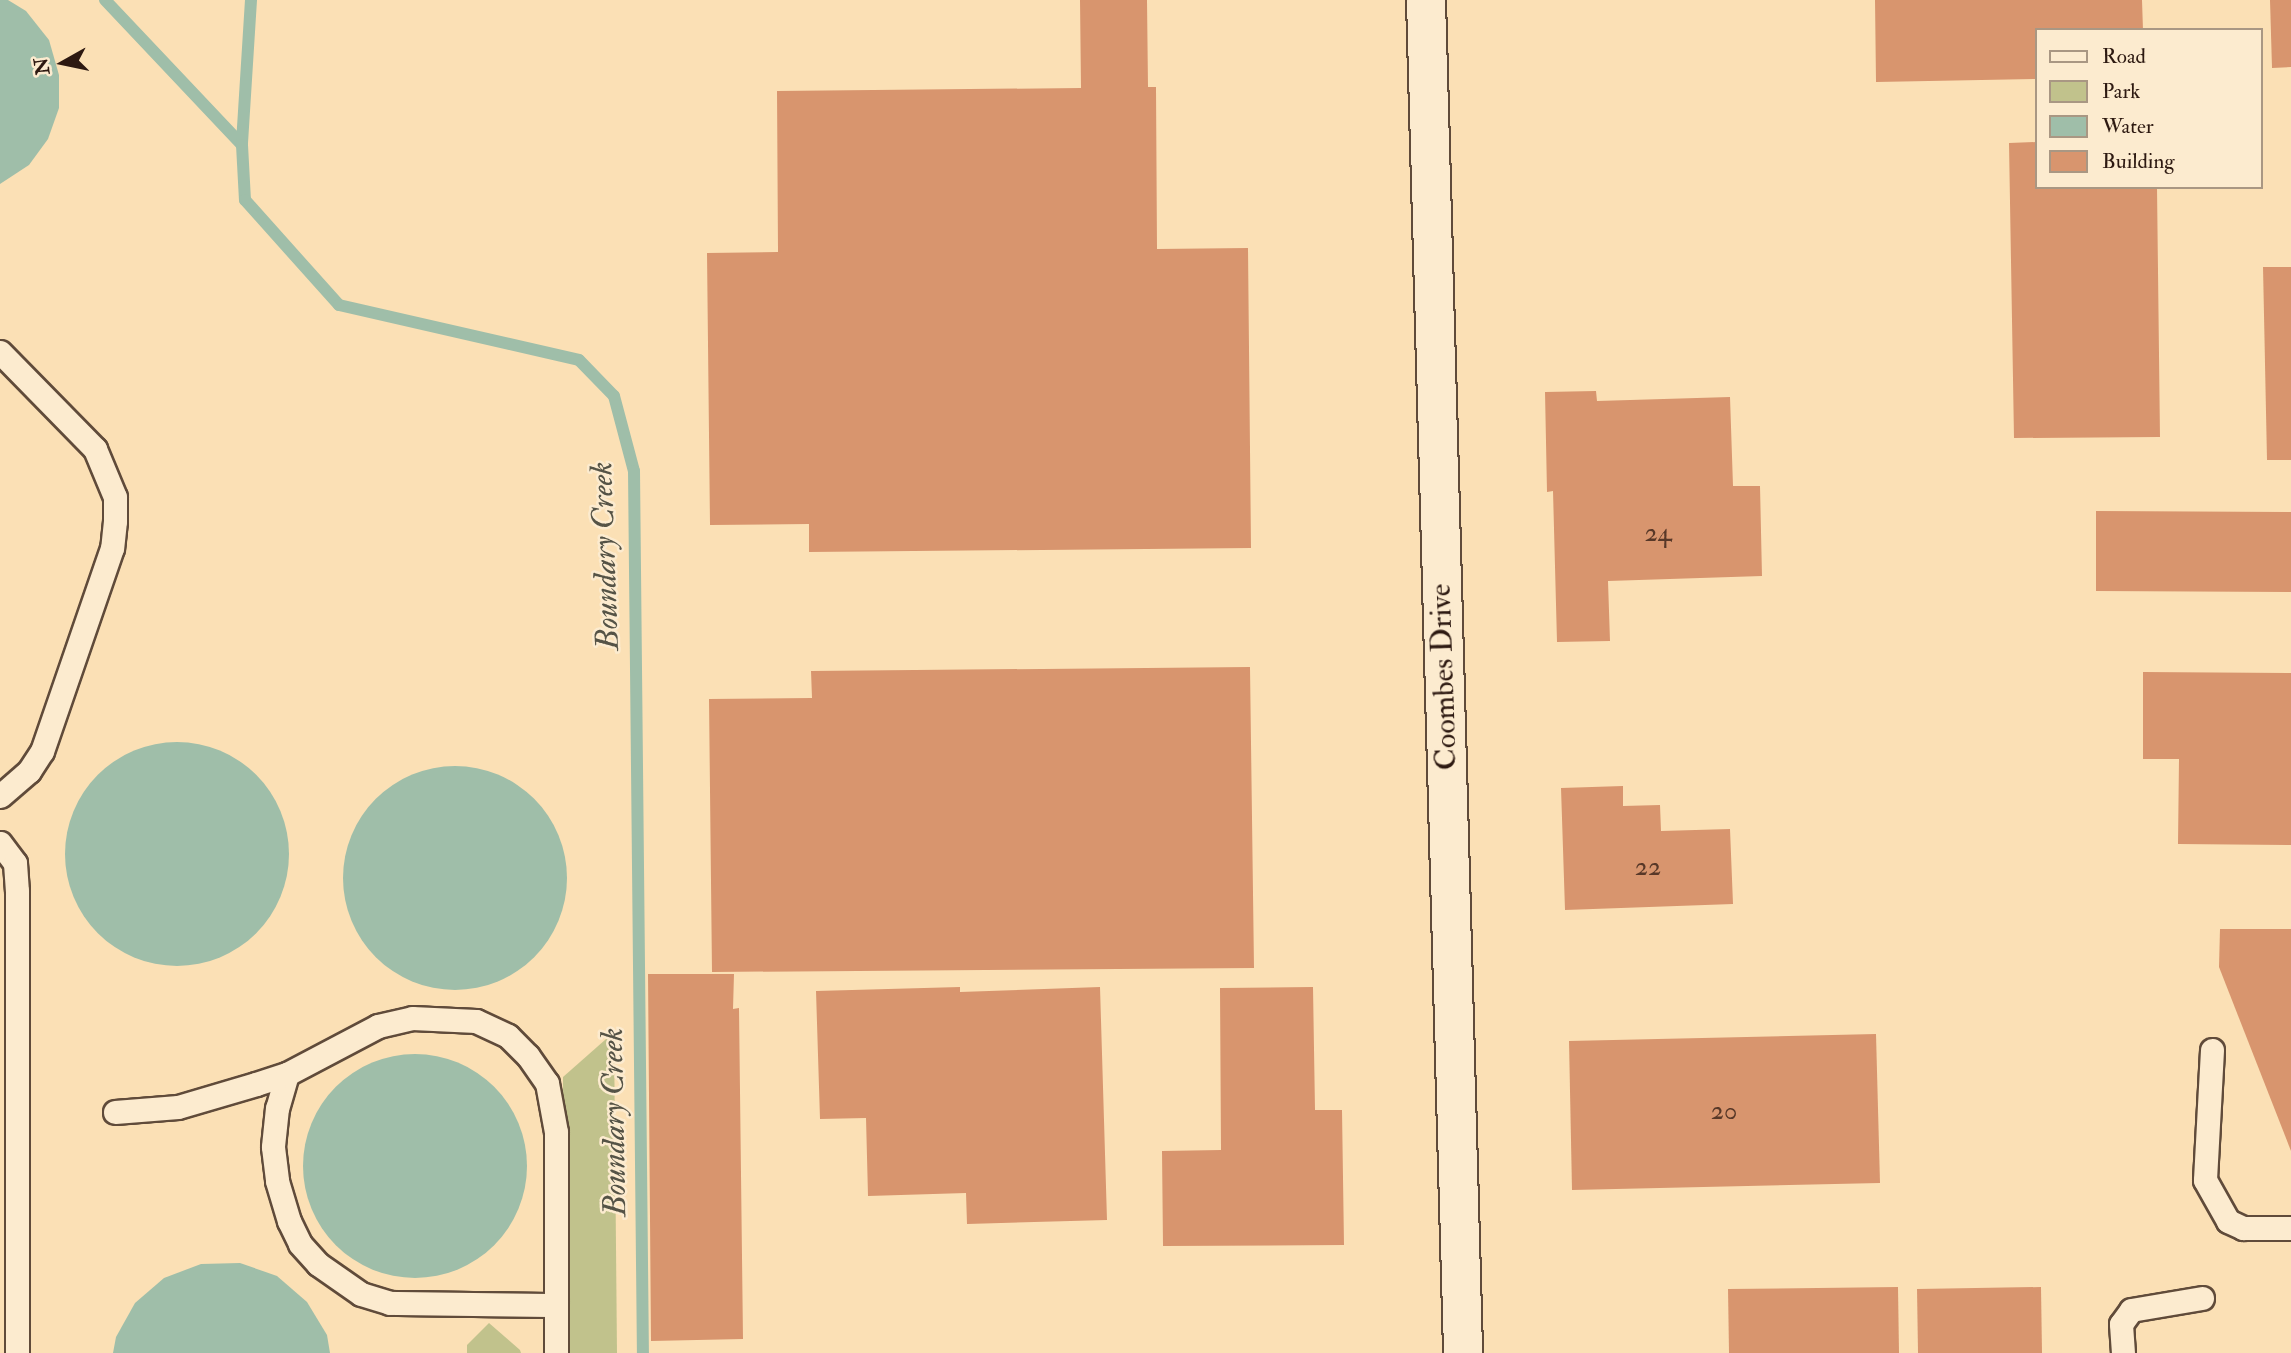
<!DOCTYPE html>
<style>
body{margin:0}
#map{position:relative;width:2291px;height:1353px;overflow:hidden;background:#fbe0b5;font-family:"IM FELL Double Pica",serif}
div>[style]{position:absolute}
.green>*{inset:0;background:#c1c28c}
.water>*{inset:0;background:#9fbea9}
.round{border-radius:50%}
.stream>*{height:12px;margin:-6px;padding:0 6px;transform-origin:6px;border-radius:6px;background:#9fbea9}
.building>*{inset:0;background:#d8956e}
.roads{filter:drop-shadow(2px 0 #604b3a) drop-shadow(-2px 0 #604b3a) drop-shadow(0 2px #604b3a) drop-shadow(0 -2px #604b3a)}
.service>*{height:23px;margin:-11.5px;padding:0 11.5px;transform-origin:11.5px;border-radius:11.5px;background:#fcebcf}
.minor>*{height:38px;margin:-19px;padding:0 19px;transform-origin:19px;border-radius:19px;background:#fcebcf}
span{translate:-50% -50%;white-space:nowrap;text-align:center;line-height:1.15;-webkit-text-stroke:5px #fcebcf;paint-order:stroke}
.number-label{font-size:26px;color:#583828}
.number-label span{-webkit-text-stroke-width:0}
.street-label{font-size:30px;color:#2d1911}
.water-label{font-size:32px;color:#555346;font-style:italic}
.legend{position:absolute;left:2035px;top:28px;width:228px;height:161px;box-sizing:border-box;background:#fcebcf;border:2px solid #a99783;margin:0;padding:9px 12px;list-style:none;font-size:21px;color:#2d1911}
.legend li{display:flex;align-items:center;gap:14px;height:35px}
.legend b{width:35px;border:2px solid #a99783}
.north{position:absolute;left:28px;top:28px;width:70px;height:70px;-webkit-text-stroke:5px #fcebcf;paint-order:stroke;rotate:261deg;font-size:19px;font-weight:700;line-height:28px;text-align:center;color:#2d1911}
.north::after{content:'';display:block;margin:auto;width:24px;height:32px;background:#2d1911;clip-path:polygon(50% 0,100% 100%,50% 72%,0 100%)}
</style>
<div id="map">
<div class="green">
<i style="clip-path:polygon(614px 1032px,617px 1353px,564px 1353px,563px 1077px)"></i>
<i style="clip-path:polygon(489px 1323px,520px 1350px,521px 1353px,467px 1353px,467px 1345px)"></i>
</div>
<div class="water">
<i style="clip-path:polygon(0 0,8px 0,26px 11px,49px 40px,59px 75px,59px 108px,48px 139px,29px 165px,0 184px)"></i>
<i class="round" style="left:65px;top:742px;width:224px;height:224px"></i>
<i class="round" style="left:343px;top:766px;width:224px;height:224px"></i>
<i class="round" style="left:303px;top:1054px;width:224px;height:224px"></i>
<i style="clip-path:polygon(240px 1263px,277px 1276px,307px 1302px,327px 1335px,330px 1353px,113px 1353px,116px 1337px,135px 1303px,164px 1278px,201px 1264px)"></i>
</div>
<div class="stream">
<i style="left:105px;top:0;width:199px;rotate:46.6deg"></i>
<i style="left:251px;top:0;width:145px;rotate:93.6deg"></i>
<i style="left:242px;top:145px;width:55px;rotate:86.9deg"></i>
<i style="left:245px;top:200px;width:141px;rotate:48.2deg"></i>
<i style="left:339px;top:305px;width:246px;rotate:12.9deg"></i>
<i style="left:579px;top:360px;width:50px;rotate:45.8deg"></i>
<i style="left:614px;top:396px;width:78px;rotate:75.1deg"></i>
<i style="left:634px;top:471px;width:882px;rotate:89.42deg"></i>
</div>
<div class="building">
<i style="clip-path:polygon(1080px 0,1147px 0,1148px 87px,1156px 87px,1157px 249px,1248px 248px,1251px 548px,809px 552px,809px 524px,710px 525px,707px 253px,778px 252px,777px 91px,1081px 88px)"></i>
<i style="clip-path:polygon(1875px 0,2142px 0,2143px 30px,2037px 30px,2037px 79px,1876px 82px)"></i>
<i style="clip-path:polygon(2270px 0,2291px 0,2291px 67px,2272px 68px)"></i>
<i style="clip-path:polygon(2037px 142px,2037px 187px,2157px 187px,2160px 437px,2014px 438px,2009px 143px)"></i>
<i style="clip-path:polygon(2263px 267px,2291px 267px,2291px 460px,2267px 460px)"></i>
<i style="clip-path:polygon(1596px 391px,1597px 401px,1730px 397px,1733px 486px,1760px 486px,1762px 576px,1608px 581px,1610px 641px,1557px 642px,1553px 491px,1547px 492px,1545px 392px)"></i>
<i style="clip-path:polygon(2096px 511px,2291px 512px,2291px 592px,2096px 591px)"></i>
<i style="clip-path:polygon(1250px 667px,1254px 968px,712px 972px,709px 699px,812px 698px,811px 671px)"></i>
<i style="clip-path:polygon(2143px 672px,2291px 673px,2291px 845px,2178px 844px,2179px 759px,2143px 759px)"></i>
<i style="clip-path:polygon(1623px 786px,1623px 806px,1660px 805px,1661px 831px,1730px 829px,1733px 904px,1565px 910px,1561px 788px)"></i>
<i style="clip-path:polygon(2220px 929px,2291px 929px,2291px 1151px,2219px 967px)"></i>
<i style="clip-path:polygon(648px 974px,734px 974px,733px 1009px,739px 1008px,743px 1339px,651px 1341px)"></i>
<i style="clip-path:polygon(960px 987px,960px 992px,1100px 987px,1107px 1220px,967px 1224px,966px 1193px,868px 1196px,866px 1118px,820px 1119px,816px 991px)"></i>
<i style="clip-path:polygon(1313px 987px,1315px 1110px,1342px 1110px,1344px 1245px,1163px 1246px,1162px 1151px,1221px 1150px,1220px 988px)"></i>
<i style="clip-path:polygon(1876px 1034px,1880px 1183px,1572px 1190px,1569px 1041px)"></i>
<i style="clip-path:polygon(1898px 1287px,1899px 1353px,1729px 1353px,1728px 1289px)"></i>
<i style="clip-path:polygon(2041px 1287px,2042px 1353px,1918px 1353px,1917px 1289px)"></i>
</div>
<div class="roads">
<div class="service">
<i style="left:0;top:352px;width:136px;rotate:45.6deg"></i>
<i style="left:95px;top:449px;width:52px;rotate:67.4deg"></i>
<i style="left:115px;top:497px;width:24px;rotate:90deg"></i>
<i style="left:115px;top:521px;width:27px;rotate:96deg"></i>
<i style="left:112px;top:548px;width:215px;rotate:109deg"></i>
<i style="left:42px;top:751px;width:24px;rotate:123deg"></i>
<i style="left:29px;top:771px;width:38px;rotate:139deg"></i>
<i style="left:0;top:843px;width:25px;rotate:53deg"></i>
<i style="left:15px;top:863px;width:28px;rotate:86deg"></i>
<i style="left:17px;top:891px;width:462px;rotate:90deg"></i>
<i style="left:2212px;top:1050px;width:130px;rotate:93.1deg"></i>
<i style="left:2205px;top:1180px;width:47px;rotate:60.7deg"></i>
<i style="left:2228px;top:1221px;width:17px;rotate:25deg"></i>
<i style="left:2243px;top:1228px;width:48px"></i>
<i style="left:287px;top:1074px;width:35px;rotate:106deg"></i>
<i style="left:277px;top:1108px;width:39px;rotate:96deg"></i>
<i style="left:273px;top:1147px;width:34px;rotate:83deg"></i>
<i style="left:277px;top:1181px;width:42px;rotate:73.3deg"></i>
<i style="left:289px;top:1221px;width:25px;rotate:64deg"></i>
<i style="left:300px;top:1244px;width:27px;rotate:48deg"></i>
<i style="left:318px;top:1264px;width:52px;rotate:34.9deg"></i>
<i style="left:361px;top:1294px;width:30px;rotate:17deg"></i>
<i style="left:390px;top:1303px;width:166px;rotate:0.7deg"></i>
<i style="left:115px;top:1112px;width:63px;rotate:-4.5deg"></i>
<i style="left:178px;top:1107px;width:81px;rotate:-16.4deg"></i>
<i style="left:256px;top:1084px;width:33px;rotate:-18deg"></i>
<i style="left:287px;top:1074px;width:103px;rotate:-27.8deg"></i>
<i style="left:378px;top:1026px;width:35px;rotate:-13deg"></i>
<i style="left:412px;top:1018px;width:64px;rotate:2.7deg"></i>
<i style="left:476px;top:1021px;width:35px;rotate:25deg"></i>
<i style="left:508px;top:1036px;width:28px;rotate:45deg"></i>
<i style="left:528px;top:1056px;width:33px;rotate:55deg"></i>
<i style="left:547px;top:1083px;width:50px;rotate:79.6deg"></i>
<i style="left:556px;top:1132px;width:221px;rotate:90deg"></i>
<i style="left:2123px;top:1353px;width:29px;rotate:-94deg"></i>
<i style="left:2121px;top:1324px;width:17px;rotate:-54deg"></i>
<i style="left:2131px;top:1310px;width:72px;rotate:-9.6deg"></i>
</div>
<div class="minor">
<i style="left:1426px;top:0;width:1354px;rotate:88.43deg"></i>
</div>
</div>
<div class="number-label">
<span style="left:1658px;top:534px">24</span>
<span style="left:1648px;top:868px">22</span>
<span style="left:1724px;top:1112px">20</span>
</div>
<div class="street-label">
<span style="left:1444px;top:677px;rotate:-92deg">Coombes Drive</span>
</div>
<div class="water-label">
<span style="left:605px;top:556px;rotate:-92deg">Boundary Creek</span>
<span style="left:614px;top:1122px;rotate:-91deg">Boundary Creek</span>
</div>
<ul class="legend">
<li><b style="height:9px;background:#fcebcf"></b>Road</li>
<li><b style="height:19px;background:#c1c28c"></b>Park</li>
<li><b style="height:19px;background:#9fbea9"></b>Water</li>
<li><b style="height:19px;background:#d8956e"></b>Building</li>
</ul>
<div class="north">N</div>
</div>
